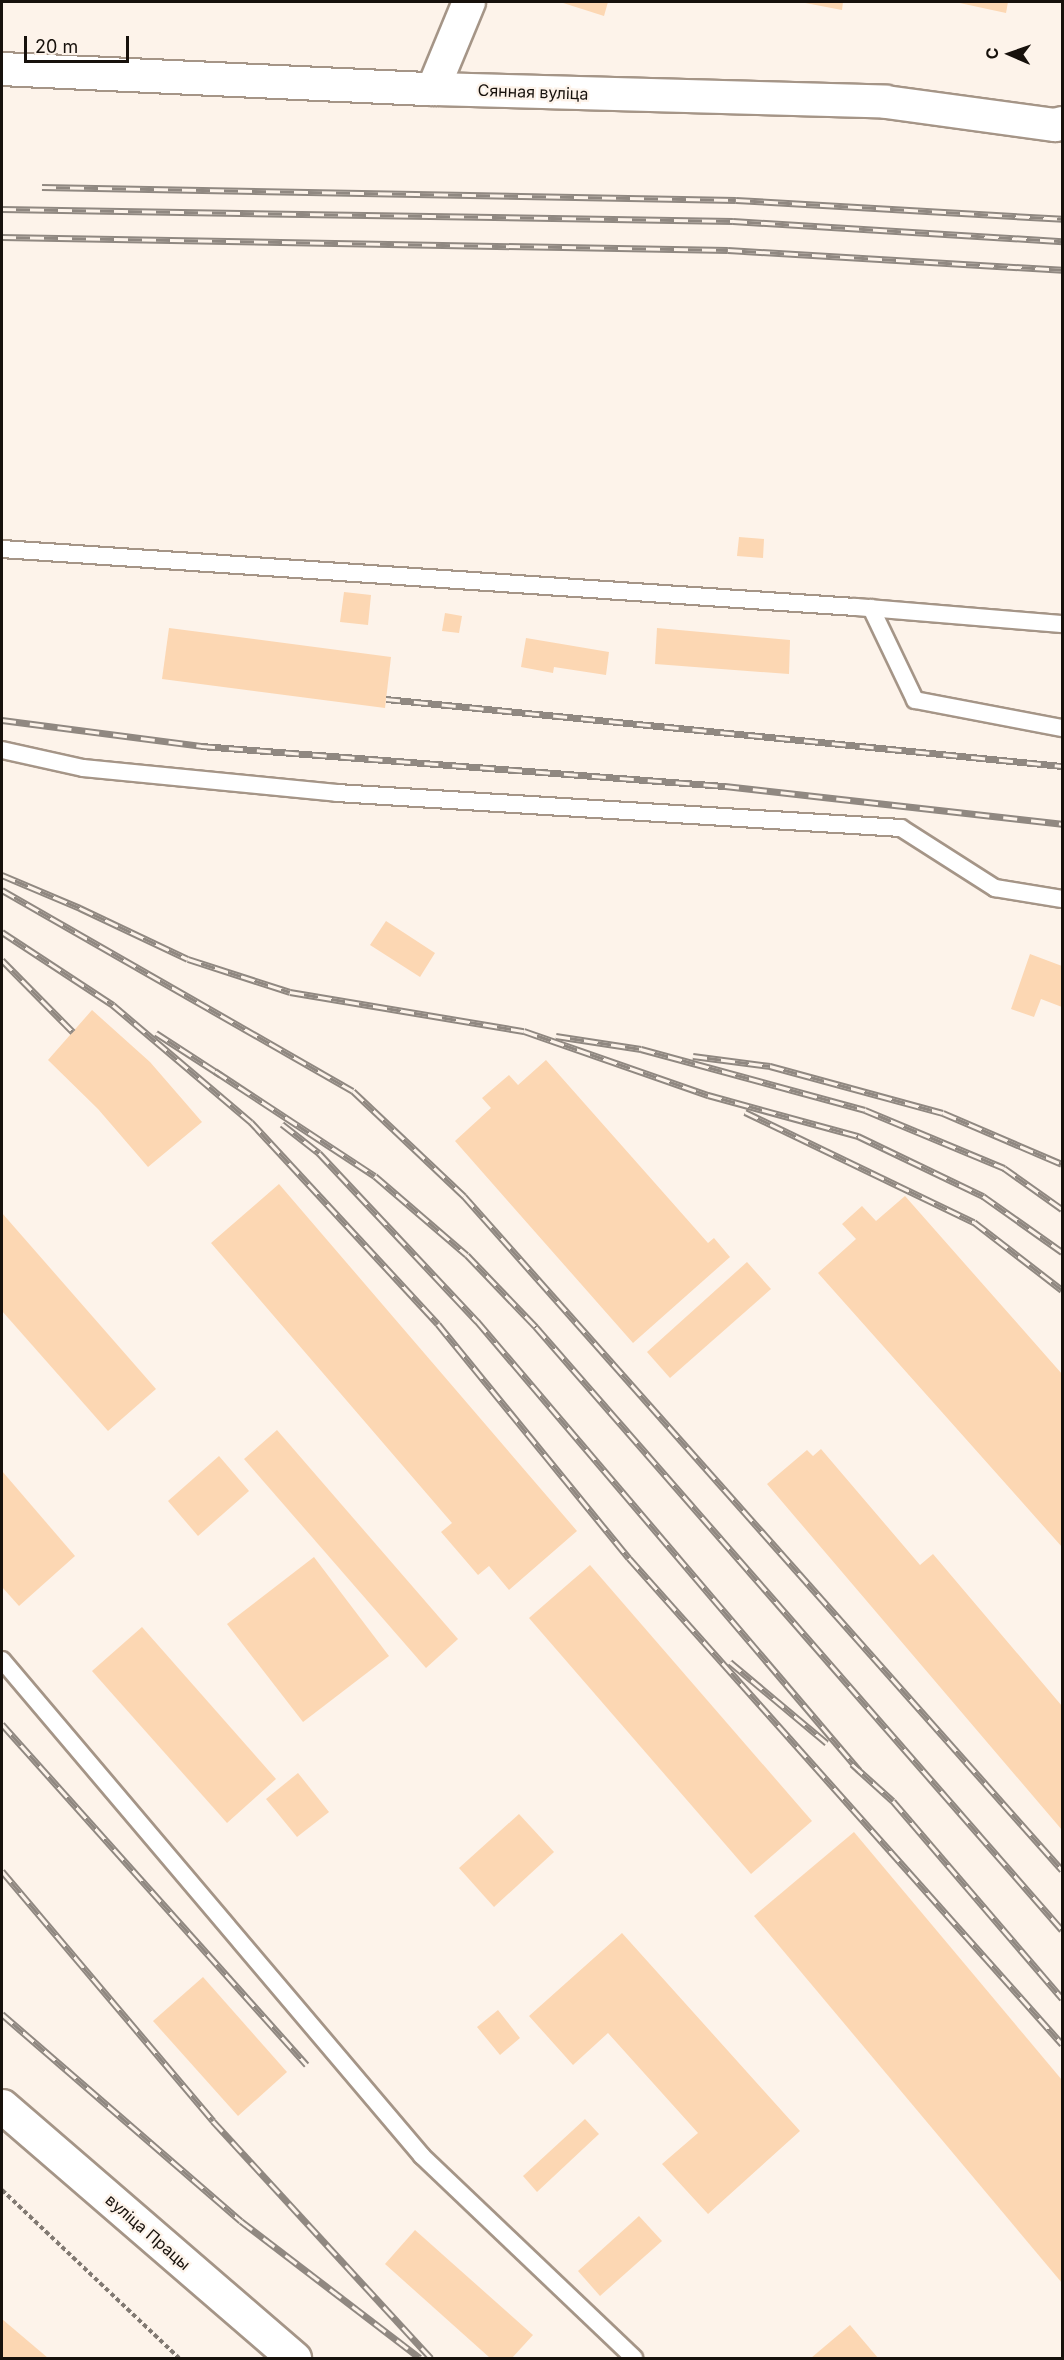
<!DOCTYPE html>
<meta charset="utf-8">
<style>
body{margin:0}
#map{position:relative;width:1064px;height:2360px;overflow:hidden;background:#fdf3ea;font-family:Inter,sans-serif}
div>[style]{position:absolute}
.building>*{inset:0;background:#fcd7b3}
.path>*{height:4px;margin-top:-2px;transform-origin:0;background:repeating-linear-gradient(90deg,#817972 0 4.5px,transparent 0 7.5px)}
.roads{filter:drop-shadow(2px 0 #a59587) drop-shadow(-2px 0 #a59587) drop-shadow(0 2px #a59587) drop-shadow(0 -2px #a59587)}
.lane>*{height:16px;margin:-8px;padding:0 8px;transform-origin:8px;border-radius:8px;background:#fff}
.street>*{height:32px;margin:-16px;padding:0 16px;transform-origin:16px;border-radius:16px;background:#fff}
.secondary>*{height:33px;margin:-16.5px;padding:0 16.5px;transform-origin:16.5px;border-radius:16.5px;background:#fff}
.rail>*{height:7px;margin-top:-3.5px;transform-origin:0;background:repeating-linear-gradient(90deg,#fdf3ea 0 14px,#908881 0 28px);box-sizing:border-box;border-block:2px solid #908881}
span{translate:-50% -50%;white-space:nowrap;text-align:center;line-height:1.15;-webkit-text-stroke:4.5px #fdf3ea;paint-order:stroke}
.street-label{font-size:16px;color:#17110c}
.frame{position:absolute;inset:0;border:3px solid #17110c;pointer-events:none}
.north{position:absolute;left:980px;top:24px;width:60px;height:60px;-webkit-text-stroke:4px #fdf3ea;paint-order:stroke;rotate:272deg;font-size:16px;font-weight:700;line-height:24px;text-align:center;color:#17110c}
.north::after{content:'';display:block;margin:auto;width:21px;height:27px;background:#17110c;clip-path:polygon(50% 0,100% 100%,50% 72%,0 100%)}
.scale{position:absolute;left:24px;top:36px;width:105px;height:27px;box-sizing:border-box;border:3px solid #17110c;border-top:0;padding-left:8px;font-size:18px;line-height:21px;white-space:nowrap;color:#17110c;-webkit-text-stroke:4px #fdf3ea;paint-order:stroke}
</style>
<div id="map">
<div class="building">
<i style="clip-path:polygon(560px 2px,608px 2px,604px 16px)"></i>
<i style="clip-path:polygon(800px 2px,843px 2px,842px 10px)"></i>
<i style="clip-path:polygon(955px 2px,1008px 2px,1006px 13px)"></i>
<i style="clip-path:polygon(739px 537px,764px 539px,763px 558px,737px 556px)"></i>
<i style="clip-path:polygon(344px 592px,371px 595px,368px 625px,340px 622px)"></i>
<i style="clip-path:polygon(445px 613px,462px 616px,459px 633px,442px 631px)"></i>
<i style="clip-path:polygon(169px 628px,391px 657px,385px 708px,162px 679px)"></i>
<i style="clip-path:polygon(657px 628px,790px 640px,789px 674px,655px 664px)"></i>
<i style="clip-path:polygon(526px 638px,609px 652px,606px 675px,554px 667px,553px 673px,521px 667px)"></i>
<i style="clip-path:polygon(386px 921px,435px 953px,420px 977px,370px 945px)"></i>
<i style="clip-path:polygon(1030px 954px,1062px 966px,1062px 1007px,1041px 999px,1034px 1017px,1011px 1009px)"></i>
<i style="clip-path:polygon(92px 1010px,150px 1062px,202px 1122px,148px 1167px,98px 1109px,48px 1060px)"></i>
<i style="clip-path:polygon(546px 1060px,708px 1243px,714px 1238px,730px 1257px,633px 1343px,455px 1141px,491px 1108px,482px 1098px,509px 1075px,518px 1085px)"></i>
<i style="clip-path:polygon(279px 1184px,577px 1531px,509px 1590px,489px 1566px,478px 1575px,441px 1532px,452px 1523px,211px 1243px)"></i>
<i style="clip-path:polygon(905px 1196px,1062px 1374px,1062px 1547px,818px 1273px,856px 1239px,842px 1224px,862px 1206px,876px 1221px)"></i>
<i style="clip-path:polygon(2px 1213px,156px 1389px,108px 1431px,2px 1311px)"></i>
<i style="clip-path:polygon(747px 1262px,771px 1289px,670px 1378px,647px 1352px)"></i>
<i style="clip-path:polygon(277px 1430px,458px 1639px,426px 1668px,244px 1459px)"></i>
<i style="clip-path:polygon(821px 1449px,920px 1565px,933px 1554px,1062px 1706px,1062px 1830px,767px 1484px,807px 1450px,813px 1456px)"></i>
<i style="clip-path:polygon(219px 1456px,249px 1491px,198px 1536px,168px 1501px)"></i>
<i style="clip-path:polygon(2px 1471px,75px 1556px,19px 1606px,2px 1587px)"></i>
<i style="clip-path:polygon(314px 1557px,389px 1656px,303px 1722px,227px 1624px)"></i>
<i style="clip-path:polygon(590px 1565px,812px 1821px,751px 1874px,529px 1618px)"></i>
<i style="clip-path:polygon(142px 1627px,276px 1779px,227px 1823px,92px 1671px)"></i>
<i style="clip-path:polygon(298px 1773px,329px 1812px,297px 1837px,266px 1799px)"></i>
<i style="clip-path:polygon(519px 1814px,554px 1852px,494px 1907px,459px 1868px)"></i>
<i style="clip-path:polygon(854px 1832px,1062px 2080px,1062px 2283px,754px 1916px)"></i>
<i style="clip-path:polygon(622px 1933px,800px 2131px,708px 2214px,662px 2164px,698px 2133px,608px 2033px,573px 2065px,529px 2016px)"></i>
<i style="clip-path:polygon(203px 1977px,287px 2072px,238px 2116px,153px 2021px)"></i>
<i style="clip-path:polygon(498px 2010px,520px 2038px,500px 2055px,477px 2027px)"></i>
<i style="clip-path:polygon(585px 2119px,599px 2134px,537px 2192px,523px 2176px)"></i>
<i style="clip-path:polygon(639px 2216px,662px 2241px,600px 2296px,578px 2271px)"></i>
<i style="clip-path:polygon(415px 2230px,533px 2335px,512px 2358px,490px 2358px,385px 2264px)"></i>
<i style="clip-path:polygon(2px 2319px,48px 2358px,2px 2358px)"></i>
<i style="clip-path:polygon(850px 2325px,878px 2358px,811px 2358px)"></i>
</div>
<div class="path">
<i style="left:2px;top:2190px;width:244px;rotate:43.5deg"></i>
</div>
<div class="roads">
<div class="lane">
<i style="left:2px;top:549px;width:855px;rotate:3.89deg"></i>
<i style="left:855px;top:607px;width:208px;rotate:4.7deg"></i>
<i style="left:871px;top:608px;width:102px;rotate:64.4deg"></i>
<i style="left:915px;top:700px;width:150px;rotate:10.8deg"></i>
<i style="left:2px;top:750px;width:83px;rotate:12.5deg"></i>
<i style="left:83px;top:768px;width:255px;rotate:5.6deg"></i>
<i style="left:337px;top:793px;width:565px;rotate:3.55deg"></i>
<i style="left:901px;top:828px;width:112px;rotate:32.6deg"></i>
<i style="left:995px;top:888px;width:68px;rotate:9.3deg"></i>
<i style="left:2px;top:1660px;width:650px;rotate:49.74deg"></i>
<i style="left:422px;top:2156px;width:293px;rotate:43.6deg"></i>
</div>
<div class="street">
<i style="left:2px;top:69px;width:431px;rotate:2.7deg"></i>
<i style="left:433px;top:89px;width:453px;rotate:1.6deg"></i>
<i style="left:886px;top:102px;width:171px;rotate:7.8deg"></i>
<i style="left:1055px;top:125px;width:7px;rotate:-16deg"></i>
<i style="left:433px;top:89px;width:94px;rotate:-67.5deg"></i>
</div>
<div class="secondary">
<i style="left:2px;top:2106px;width:386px;rotate:40.8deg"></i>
</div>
</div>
<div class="rail">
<i style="left:42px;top:187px;width:694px;rotate:1.07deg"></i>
<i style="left:736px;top:200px;width:327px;rotate:3.3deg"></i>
<i style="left:2px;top:209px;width:731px;rotate:0.94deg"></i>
<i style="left:733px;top:221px;width:330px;rotate:3.5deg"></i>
<i style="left:2px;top:237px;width:726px;rotate:1.03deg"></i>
<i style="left:728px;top:250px;width:335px;rotate:3.4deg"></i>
<i style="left:386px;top:699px;width:679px;rotate:5.66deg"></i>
<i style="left:2px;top:720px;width:201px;rotate:7.4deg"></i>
<i style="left:201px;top:746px;width:526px;rotate:4.37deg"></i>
<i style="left:725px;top:786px;width:339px;rotate:6.4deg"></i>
<i style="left:2px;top:875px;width:85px;rotate:22.9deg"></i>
<i style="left:80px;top:908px;width:119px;rotate:25.3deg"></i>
<i style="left:188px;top:959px;width:107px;rotate:17.9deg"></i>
<i style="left:290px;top:992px;width:237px;rotate:9.5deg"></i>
<i style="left:524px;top:1031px;width:195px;rotate:19.2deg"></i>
<i style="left:708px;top:1095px;width:156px;rotate:15.3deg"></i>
<i style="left:858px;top:1136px;width:139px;rotate:25.6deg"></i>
<i style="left:983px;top:1196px;width:97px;rotate:35.3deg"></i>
<i style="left:2px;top:890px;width:404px;rotate:29.8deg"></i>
<i style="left:353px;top:1091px;width:153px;rotate:43.4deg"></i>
<i style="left:464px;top:1196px;width:901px;rotate:48.42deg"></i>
<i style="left:2px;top:932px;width:133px;rotate:33.3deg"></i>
<i style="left:113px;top:1005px;width:181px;rotate:40.3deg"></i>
<i style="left:251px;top:1122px;width:275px;rotate:47.2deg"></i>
<i style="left:438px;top:1324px;width:302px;rotate:50.8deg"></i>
<i style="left:629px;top:1558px;width:651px;rotate:48.3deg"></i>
<i style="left:2px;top:960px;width:101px;rotate:45.4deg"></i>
<i style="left:156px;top:1033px;width:77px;rotate:32.9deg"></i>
<i style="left:556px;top:1036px;width:86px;rotate:8.7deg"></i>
<i style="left:641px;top:1049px;width:232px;rotate:15.2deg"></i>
<i style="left:865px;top:1110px;width:151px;rotate:22.6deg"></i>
<i style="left:1004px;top:1168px;width:71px;rotate:35.3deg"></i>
<i style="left:693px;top:1056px;width:78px;rotate:7.4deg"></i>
<i style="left:770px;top:1066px;width:179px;rotate:15.2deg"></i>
<i style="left:943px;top:1113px;width:129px;rotate:23.2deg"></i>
<i style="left:215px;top:1071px;width:191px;rotate:33.3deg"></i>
<i style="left:375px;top:1176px;width:121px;rotate:40.7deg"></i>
<i style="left:467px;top:1255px;width:100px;rotate:46.2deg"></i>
<i style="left:536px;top:1327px;width:800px;rotate:48.9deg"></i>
<i style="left:745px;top:1112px;width:254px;rotate:25.7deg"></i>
<i style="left:974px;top:1222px;width:111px;rotate:37.7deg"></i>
<i style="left:282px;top:1124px;width:47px;rotate:38.1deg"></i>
<i style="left:319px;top:1153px;width:231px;rotate:46.8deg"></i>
<i style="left:477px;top:1321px;width:590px;rotate:49.61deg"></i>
<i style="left:730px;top:1662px;width:126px;rotate:39.9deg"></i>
<i style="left:2px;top:1724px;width:457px;rotate:48.2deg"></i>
<i style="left:852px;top:1764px;width:55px;rotate:42.1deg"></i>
<i style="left:893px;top:1801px;width:260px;rotate:49.4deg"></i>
<i style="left:2px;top:1871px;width:327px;rotate:49.8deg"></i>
<i style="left:213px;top:2121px;width:322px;rotate:47.4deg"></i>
<i style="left:2px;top:2014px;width:316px;rotate:40.9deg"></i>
<i style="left:241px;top:2221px;width:225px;rotate:37.4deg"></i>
</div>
<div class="street-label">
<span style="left:533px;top:92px;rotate:2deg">Сянная вуліца</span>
<span style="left:148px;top:2232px;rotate:41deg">вуліца Працы</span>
</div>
<div class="frame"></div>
<div class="north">С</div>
<div class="scale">20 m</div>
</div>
